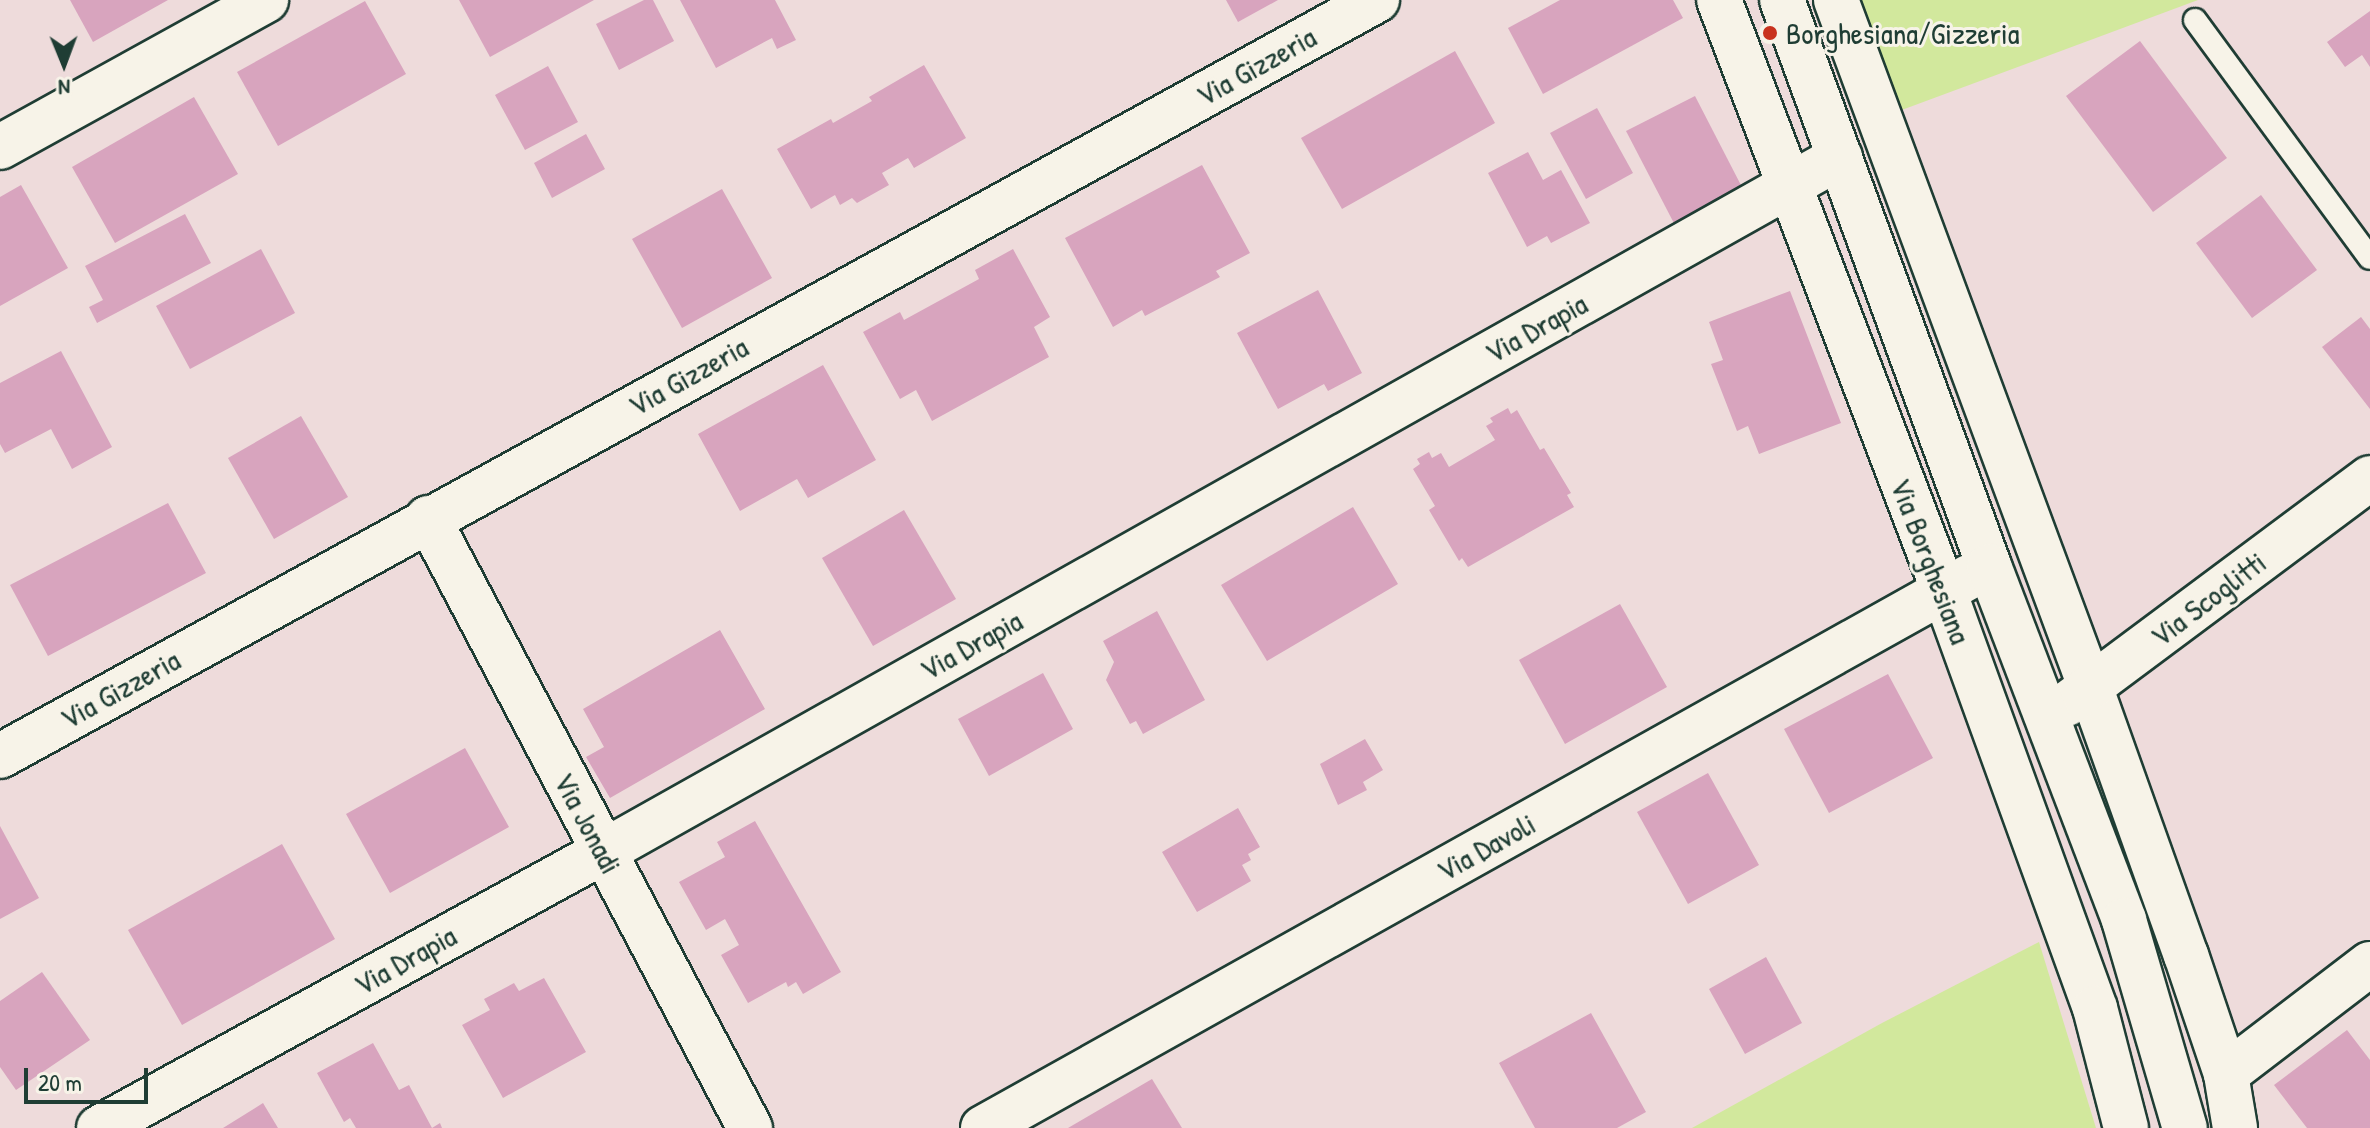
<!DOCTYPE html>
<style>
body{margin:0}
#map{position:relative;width:2370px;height:1128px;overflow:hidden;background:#eedbdb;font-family:"Patrick Hand",sans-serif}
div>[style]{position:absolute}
.green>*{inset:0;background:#d2e89d}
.building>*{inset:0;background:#d8a4be}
.roads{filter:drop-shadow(2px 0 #1f3d34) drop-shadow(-2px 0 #1f3d34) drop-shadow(0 2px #1f3d34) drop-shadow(0 -2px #1f3d34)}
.service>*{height:22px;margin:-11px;padding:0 11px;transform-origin:11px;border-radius:11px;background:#f7f3e8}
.minor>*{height:44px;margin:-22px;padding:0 22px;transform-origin:22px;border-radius:22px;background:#f7f3e8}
.tertiary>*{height:44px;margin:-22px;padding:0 22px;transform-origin:22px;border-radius:22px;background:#f7f3e8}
.dots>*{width:22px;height:22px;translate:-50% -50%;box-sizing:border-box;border:4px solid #f7f3e8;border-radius:50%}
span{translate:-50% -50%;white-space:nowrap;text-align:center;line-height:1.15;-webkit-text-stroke:6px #f7f3e8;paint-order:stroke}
.poi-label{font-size:30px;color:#1f3d34}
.left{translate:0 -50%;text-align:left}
.street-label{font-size:30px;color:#1f3d34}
.north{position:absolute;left:24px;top:24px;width:80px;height:80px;-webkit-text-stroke:6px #f7f3e8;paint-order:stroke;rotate:179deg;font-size:22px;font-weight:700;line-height:32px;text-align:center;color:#1f3d34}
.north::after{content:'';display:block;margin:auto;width:28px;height:36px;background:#1f3d34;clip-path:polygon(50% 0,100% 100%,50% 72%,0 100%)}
.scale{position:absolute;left:24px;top:1068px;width:124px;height:36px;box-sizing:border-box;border:4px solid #1f3d34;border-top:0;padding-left:10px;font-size:24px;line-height:28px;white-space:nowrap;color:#1f3d34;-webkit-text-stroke:6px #f7f3e8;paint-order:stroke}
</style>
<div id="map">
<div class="green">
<i style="clip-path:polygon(1856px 0,2198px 0,1899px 111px)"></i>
<i style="clip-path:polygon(2039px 942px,2096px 1128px,1692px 1128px,1882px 1023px)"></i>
</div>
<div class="building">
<i style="clip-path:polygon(70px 0,168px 0,93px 42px)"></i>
<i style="clip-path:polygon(459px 0,594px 0,490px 57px)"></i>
<i style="clip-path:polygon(644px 0,653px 0,674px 41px,619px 70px,596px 24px)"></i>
<i style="clip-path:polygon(680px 0,775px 0,796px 40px,777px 49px,772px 38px,716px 68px)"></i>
<i style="clip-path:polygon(1226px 0,1278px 0,1238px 22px)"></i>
<i style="clip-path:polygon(1560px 0,1673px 0,1683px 18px,1543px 94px,1508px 28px)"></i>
<i style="clip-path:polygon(365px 1px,406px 74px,278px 146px,237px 72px)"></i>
<i style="clip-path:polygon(2370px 11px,2370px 67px,2362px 55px,2345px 67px,2327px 42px)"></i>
<i style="clip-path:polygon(2140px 41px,2227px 158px,2153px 212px,2066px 96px)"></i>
<i style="clip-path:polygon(1455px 51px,1495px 123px,1342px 209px,1301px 138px)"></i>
<i style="clip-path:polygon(924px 65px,966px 138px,914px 168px,908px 158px,882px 173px,889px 185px,857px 203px,852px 198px,840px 205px,835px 195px,811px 209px,777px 149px,831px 119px,833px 123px,872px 101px,869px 97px)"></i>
<i style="clip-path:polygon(548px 66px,578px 122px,525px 150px,495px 95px)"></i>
<i style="clip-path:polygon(1695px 96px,1745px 193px,1677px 229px,1626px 131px)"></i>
<i style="clip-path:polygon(194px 97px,238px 174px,115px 243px,72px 167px)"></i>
<i style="clip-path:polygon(1597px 108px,1633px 173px,1586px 199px,1550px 133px)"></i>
<i style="clip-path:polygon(586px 134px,605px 169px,552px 198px,534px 163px)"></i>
<i style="clip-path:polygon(1528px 152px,1543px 180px,1561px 170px,1590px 223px,1551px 243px,1547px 236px,1527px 247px,1488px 173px)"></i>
<i style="clip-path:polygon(1202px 165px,1250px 253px,1216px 271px,1220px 277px,1145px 316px,1142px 310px,1113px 327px,1065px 238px)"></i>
<i style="clip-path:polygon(21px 185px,68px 268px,0 306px,0 197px)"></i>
<i style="clip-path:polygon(722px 189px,772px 278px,682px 328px,632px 239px)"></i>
<i style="clip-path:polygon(2261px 195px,2317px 270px,2252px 318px,2196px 243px)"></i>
<i style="clip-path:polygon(185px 214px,211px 263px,97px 323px,89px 307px,103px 300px,85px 266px)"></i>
<i style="clip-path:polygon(261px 249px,295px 313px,190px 369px,156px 306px)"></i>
<i style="clip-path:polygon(1013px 249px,1050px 317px,1034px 327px,1049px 357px,932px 421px,916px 390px,900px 399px,863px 332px,900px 312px,904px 320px,979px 279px,975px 270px)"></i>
<i style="clip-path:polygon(1318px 290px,1362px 373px,1328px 391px,1324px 384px,1278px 409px,1237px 333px)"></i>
<i style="clip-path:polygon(1790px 291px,1841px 423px,1759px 454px,1748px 426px,1737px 431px,1711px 364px,1723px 360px,1709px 322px)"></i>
<i style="clip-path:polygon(2361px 317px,2370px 329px,2370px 409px,2322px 347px)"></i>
<i style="clip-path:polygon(61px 351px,112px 447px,72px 469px,51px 429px,5px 453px,0 444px,0 383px)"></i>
<i style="clip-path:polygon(823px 365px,876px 460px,808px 498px,797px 479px,740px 511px,698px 434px)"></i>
<i style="clip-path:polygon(1508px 408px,1511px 414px,1517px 410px,1540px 450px,1544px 448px,1571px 493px,1567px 495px,1574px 507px,1468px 567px,1462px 558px,1459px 561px,1429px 510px,1435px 506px,1413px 469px,1420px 464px,1417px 459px,1429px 452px,1432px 458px,1441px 453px,1449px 467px,1495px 440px,1486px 426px,1493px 422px,1490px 418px)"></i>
<i style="clip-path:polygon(301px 416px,348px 497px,274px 539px,228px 458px)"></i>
<i style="clip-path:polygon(168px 503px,206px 573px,48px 656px,10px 585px)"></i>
<i style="clip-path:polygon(1353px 507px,1398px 584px,1267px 661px,1221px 585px)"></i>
<i style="clip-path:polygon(904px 510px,956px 599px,873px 646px,822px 558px)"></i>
<i style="clip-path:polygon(1620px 604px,1667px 687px,1565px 744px,1519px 660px)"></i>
<i style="clip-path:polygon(1157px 611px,1205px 700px,1143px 734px,1136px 721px,1130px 724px,1106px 680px,1114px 662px,1103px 641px)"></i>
<i style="clip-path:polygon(720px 630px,765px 709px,610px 798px,586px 757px,604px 747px,583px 709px)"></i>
<i style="clip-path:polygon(1043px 673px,1073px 729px,989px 776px,958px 719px)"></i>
<i style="clip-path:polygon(1888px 674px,1933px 758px,1829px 813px,1784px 729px)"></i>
<i style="clip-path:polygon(1365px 739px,1383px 770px,1363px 782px,1367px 790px,1338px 805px,1320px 764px)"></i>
<i style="clip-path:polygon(465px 748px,509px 827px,390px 893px,346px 814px)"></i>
<i style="clip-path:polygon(1708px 773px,1759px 865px,1688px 904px,1637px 812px)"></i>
<i style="clip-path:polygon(1238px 808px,1260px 847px,1248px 854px,1251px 860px,1242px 865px,1251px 881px,1197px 912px,1162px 852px)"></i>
<i style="clip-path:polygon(755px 821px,841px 972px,803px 994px,796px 982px,788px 987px,786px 982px,748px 1003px,721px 955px,739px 945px,725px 919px,706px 930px,679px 882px,725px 857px,717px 842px)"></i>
<i style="clip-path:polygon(0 826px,39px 898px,0 919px)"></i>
<i style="clip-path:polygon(282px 844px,335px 939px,182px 1025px,128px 930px)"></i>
<i style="clip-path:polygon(1766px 957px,1802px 1023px,1745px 1054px,1709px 989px)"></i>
<i style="clip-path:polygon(42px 972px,90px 1040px,16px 1090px,0 1067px,0 1001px)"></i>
<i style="clip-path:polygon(544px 978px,586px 1052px,503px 1098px,462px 1025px,490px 1010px,484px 999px,514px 983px,519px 991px)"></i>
<i style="clip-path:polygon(1591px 1013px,1646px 1112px,1617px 1128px,1535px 1128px,1499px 1063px)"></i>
<i style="clip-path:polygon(2347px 1030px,2370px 1060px,2370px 1128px,2307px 1128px,2274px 1085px)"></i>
<i style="clip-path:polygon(373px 1043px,399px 1090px,409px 1085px,432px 1128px,440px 1123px,442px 1128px,356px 1128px,350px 1118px,344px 1122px,317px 1073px)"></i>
<i style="clip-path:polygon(1152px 1079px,1182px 1128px,1068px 1128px)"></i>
<i style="clip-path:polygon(263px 1103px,278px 1128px,223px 1128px)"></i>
</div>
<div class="roads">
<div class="service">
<i style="left:2195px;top:20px;width:295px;rotate:53.7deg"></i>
</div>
<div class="minor">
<i style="left:1719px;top:0;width:632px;rotate:69.16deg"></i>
<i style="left:1944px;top:591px;width:443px;rotate:70.1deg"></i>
<i style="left:2095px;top:1008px;width:124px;rotate:75.5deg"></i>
<i style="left:1836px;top:0;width:732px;rotate:69.68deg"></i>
<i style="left:2090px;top:686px;width:286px;rotate:70.4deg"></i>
<i style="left:2186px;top:955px;width:126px;rotate:71.4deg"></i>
<i style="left:2226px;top:1074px;width:55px;rotate:80.5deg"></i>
<i style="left:0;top:147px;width:304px;rotate:-28.9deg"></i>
<i style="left:428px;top:518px;width:690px;rotate:62.17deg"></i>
<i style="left:2067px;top:704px;width:378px;rotate:-36.7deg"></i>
<i style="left:0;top:756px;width:1571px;rotate:-28.77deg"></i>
<i style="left:2226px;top:1074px;width:181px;rotate:-37.4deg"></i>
<i style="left:99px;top:1128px;width:575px;rotate:-28.71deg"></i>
<i style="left:603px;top:852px;width:1419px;rotate:-29.33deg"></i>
<i style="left:983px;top:1128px;width:1130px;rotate:-29.2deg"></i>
</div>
<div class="tertiary">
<i style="left:1782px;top:0;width:603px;rotate:69.91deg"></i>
<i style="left:1989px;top:566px;width:379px;rotate:69.1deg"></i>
<i style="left:2124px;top:920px;width:217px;rotate:73.7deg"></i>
</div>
</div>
<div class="dots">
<i style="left:1770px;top:33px;background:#c8321e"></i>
</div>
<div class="poi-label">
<span class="left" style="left:1786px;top:33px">Borghesiana/Gizzeria</span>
</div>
<div class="street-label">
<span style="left:1256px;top:66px;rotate:-29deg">Via Gizzeria</span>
<span style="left:1536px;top:328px;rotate:-29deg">Via Drapia</span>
<span style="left:688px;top:376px;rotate:-29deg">Via Gizzeria</span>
<span style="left:1931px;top:561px;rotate:69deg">Via Borghesiana</span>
<span style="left:2208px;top:599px;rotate:-37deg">Via Scoglitti</span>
<span style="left:971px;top:645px;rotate:-29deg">Via Drapia</span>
<span style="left:120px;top:689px;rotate:-29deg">Via Gizzeria</span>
<span style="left:588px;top:823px;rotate:62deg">Via Jonadi</span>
<span style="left:1486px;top:847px;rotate:-29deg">Via Davoli</span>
<span style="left:405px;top:960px;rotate:-29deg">Via Drapia</span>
</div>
<div class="north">N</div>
<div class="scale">20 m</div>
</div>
